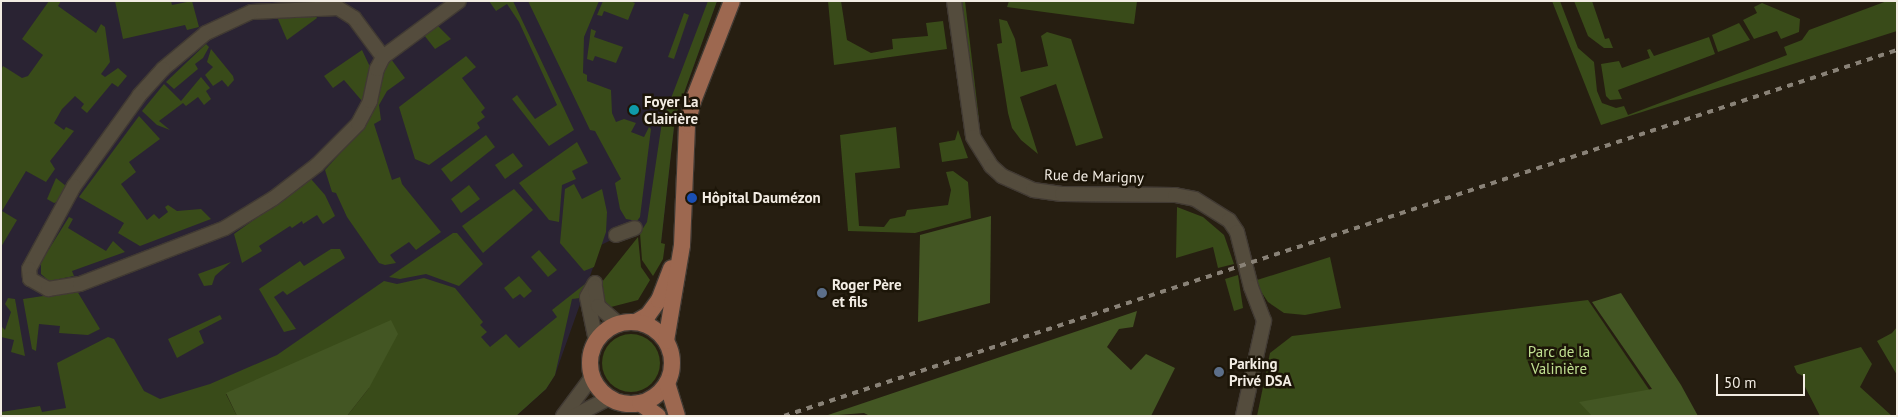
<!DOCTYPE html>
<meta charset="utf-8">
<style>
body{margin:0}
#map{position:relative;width:1898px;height:417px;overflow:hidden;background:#261e11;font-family:"PT Sans",sans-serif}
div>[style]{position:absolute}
.medical>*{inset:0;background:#2a2333}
.green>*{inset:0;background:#394b19}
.round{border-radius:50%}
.forest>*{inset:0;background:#435623}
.roads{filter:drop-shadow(1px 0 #413a33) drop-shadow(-1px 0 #413a33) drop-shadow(0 1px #413a33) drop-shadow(0 -1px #413a33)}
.minor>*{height:14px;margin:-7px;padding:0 7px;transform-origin:7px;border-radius:7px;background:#544c3d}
.major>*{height:16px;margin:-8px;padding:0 8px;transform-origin:8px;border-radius:8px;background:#9d6850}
.major>.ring{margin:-8px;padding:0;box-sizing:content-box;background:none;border:16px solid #9d6850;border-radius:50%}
.rail>*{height:4px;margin-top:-2px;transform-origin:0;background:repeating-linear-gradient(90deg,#898277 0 6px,transparent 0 12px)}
.dots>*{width:14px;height:14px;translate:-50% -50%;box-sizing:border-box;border:2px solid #1c1508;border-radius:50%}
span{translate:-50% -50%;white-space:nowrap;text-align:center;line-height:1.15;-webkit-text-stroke:5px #1c1508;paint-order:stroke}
.poi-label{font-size:15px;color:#f2ece3;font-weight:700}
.left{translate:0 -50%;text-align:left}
.street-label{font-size:15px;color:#f2ece3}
.park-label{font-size:15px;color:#c1e192}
.frame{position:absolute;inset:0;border:2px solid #f2ece3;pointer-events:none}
.scale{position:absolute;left:1716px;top:374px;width:89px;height:22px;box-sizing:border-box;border:2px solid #f2ece3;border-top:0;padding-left:6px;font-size:15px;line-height:18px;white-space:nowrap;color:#f2ece3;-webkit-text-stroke:4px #1c1508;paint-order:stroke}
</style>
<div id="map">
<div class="medical">
<i style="clip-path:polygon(1px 1px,717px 1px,675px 118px,661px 243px,638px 227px,601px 245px,555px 375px,546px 389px,516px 416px,429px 302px,176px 416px,1px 416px)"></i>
</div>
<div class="green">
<i style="clip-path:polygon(49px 1px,61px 1px,58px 6px,96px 33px,101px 24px,105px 27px,110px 62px,101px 74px,105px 77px,118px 68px,127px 76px,118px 87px,112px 83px,87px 113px,81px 108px,84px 104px,75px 96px,62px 109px,54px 123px,64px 130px,66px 127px,74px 131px,50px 161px,55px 169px,46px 182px,26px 171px,2px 211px,17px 220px,1px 247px,1px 70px,3px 66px,22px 78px,28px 76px,43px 55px,22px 39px)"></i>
<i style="clip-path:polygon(115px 1px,171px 1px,172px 5px,192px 1px,199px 27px,187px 30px,185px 25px,123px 39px)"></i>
<i style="clip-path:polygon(489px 1px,513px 1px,574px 130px,549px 146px,512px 99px,517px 95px,535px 119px,557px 105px,519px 22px,507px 4px,496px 11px)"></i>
<i style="clip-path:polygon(528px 1px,599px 1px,584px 37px,583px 73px,587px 75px,587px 81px,611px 90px,612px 113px,616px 122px,624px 119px,636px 123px,631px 132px,644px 137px,649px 127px,651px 129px,640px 217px,637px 221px,626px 219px,620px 209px,615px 183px,621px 179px,595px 131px,590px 130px)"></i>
<i style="clip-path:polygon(603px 1px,630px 1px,635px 3px,628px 20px,604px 11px,602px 16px,597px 15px)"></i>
<i style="clip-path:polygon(708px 1px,717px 1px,675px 118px,661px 243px,665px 244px,663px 259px,653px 276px,642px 260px,640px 233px,647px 222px,662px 122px)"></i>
<i style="clip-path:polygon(828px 1px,841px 1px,847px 40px,871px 53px,893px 49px,892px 39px,928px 36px,926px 23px,943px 21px,947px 49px,834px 65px)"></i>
<i style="clip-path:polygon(962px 1px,965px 1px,979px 119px,977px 118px)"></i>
<i style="clip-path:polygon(1009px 1px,1137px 1px,1134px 24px,1007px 7px)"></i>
<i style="clip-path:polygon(1552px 1px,1560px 1px,1578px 48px,1594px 62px,1597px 91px,1602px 103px,1616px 108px,1624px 106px,1628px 115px,1787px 55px,1784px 47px,1802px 40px,1809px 30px,1887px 1px,1897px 1px,1897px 31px,1601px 125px)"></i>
<i style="clip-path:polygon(1574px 1px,1592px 1px,1605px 39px,1609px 38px,1613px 48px,1604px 48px,1588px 36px)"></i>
<i style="clip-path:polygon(1762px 3px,1800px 19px,1799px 32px,1781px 39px,1777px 31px,1754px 39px,1743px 20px,1757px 13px,1754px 7px)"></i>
<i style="clip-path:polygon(684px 13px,689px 15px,674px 59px,668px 57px)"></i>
<i style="clip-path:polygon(315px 14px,317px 18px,287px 40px,277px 17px)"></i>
<i style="clip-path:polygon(999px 19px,1007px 21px,1015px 39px,1021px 72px,1048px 66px,1041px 36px,1047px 32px,1071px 39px,1103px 138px,1076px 146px,1056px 84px,1020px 97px,1038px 154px,1021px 140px,1012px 128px,1008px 113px,997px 44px,1002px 43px)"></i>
<i style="clip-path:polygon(1739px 23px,1750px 40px,1718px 52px,1712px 35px)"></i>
<i style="clip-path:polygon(438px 26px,451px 39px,435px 49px,424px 35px)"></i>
<i style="clip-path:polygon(591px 29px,596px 31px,594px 37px,623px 47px,616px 63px,595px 56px,593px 61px,587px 59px)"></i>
<i style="clip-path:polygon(1709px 37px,1715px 54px,1618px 90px,1622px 99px,1610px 100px,1606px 96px,1601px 64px,1619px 61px,1622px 68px,1650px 58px,1647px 50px,1650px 49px,1654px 56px)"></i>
<i style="clip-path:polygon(206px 44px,209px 47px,203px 58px,195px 64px,198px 69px,174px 89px,166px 82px)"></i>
<i style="clip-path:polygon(211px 49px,233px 76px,234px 80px,228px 87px,222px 80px,213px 86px,205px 75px,213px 67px,207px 62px)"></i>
<i style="clip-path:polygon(362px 50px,371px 69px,362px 101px,344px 80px,333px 88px,324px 76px)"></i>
<i style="clip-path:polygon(466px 56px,476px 67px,462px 78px,485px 108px,481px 112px,485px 117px,477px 123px,480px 128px,429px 165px,415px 159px,399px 107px)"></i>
<i style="clip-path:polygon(391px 59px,405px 78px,387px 91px,379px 105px,381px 120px,374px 124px,392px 180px,400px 177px,402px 184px,441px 232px,416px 250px,409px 242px,390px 255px,396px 263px,385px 265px,379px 263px,347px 217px,336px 193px,332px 192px,325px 170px,360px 131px,384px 64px)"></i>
<i style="clip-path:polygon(201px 77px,210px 88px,206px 91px,211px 99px,204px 105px,198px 97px,186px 106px,183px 103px,159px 121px,170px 130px,157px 125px,142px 111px,164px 84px,181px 101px)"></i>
<i style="clip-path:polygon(139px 116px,160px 139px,129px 162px,136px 172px,121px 184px,147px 220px,154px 214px,159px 219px,168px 212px,165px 207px,168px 205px,177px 211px,201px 209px,211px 219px,140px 246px,118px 233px,124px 223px,79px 197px)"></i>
<i style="clip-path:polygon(896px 127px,900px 168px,855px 173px,859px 226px,884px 227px,890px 219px,905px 216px,907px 210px,948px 205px,951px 190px,946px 172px,953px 171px,968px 182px,971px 218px,915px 233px,848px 231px,840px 135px)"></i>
<i style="clip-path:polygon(958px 130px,968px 158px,942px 162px,939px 143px,955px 140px)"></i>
<i style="clip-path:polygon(486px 135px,495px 147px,451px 182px,441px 169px)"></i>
<i style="clip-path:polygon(577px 142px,588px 163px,572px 171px,576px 179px,562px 185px,559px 222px,549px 220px,519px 183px)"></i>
<i style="clip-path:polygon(513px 153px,523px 166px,505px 179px,495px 165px)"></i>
<i style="clip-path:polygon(56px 178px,66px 186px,60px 201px,54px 203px,47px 199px)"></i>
<i style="clip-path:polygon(311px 179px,325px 195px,335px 216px,323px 224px,317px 215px,303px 224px,302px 221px,292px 228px,290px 226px,259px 246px,262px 251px,242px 263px,234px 234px)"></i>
<i style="clip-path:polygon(574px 184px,582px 199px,602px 189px,607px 212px,606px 232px,594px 267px,584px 271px,560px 243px,565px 189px)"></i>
<i style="clip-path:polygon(469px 185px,480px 199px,461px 213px,451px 199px)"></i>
<i style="clip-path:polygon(514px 189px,533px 210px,483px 253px,462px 226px)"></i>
<i style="clip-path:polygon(1177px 207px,1203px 217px,1224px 235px,1234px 264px,1218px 268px,1213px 247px,1176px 258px)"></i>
<i style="clip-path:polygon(69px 217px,73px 219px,68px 228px,106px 251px,113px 241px,125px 252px,72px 271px,74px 276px,49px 281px,41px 274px,41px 262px)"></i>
<i style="clip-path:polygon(453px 233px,457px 233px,483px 264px,459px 286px,426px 274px,400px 279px,389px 277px)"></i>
<i style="clip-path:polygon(638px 237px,641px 267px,650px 280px,638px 300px,611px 307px,605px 305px,599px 291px,602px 282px)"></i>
<i style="clip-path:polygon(331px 249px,340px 249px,345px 258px,287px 295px,283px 291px,274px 297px,296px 329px,284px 332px,259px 289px,300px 261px,304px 266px)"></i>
<i style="clip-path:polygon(539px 250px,557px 270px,548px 277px,531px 257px)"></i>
<i style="clip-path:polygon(1330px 257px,1341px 308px,1305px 315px,1284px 313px,1268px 302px,1260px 290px,1257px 280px)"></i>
<i style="clip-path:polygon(231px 262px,215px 276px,212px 285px,204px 286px,198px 274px)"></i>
<i style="clip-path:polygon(1238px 275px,1243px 308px,1234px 311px,1225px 279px)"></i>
<i style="clip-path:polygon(519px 276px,532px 291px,524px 298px,520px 294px,513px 299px,504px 288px)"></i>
<i style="clip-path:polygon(424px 278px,455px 288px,483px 322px,480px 325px,487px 332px,481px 337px,490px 347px,506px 334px,519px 348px,557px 317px,552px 310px,585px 284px,580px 298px,572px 299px,555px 375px,546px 389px,516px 416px,347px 416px,369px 388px,226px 394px,237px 416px,1px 416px,1px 412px,40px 406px,42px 412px,66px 408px,57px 363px,108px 337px,114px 339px,144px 391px,160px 399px,210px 384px,277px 355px,384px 281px,397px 284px)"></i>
<i style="clip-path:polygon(77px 291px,100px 329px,88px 335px,59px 333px,60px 326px,39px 324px,36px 351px,32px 349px,23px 299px)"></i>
<i style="clip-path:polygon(8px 298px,15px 299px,25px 356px,11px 352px,14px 340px,1px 337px,1px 326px,5px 330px,11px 312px,5px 304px)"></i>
<i style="clip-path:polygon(1588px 300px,1667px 416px,1257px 416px,1270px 353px,1292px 336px)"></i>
<i style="clip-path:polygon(220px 315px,222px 319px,199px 331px,204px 343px,177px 358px,168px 339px)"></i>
<i style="clip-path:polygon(1897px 327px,1897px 375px,1877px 341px,1892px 333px)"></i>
<i class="round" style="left:602px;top:334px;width:58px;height:58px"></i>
<i style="clip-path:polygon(1861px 347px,1872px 364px,1860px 387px,1892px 416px,1820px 416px,1803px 383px,1805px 377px,1797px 373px,1794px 366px)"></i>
</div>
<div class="forest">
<i style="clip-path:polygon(991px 216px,990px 303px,918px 322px,920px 235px)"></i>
<i style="clip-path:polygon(1621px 293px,1681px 385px,1698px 416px,1592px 416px,1579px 402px,1652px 389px,1592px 302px)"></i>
<i style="clip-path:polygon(1137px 311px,1133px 327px,1119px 329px,1107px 347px,1131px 370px,1146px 354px,1175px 368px,1151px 416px,870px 416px,864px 413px,825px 416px)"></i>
<i style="clip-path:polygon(391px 320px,398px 334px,369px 388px,347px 416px,237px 416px,226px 393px)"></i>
</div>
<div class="roads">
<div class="minor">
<i style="left:954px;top:1px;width:137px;rotate:82deg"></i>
<i style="left:973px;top:137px;width:34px;rotate:58deg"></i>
<i style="left:991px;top:166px;width:15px;rotate:42deg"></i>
<i style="left:1002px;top:176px;width:34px;rotate:24deg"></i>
<i style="left:1033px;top:190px;width:29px;rotate:8deg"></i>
<i style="left:1062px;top:194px;width:113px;rotate:0.5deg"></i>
<i style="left:1175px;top:195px;width:20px;rotate:11deg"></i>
<i style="left:1195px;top:199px;width:40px;rotate:32deg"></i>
<i style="left:1229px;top:220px;width:14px;rotate:56deg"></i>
<i style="left:1237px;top:232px;width:57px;rotate:75.7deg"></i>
<i style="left:1251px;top:287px;width:36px;rotate:69deg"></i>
<i style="left:1264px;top:321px;width:97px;rotate:102.5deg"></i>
<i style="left:383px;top:57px;width:49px;rotate:-126.6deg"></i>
<i style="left:354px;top:18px;width:19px;rotate:-148deg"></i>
<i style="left:338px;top:8px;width:87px;rotate:177.4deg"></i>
<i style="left:251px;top:12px;width:50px;rotate:155deg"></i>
<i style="left:206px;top:33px;width:56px;rotate:140.1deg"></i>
<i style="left:163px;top:69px;width:36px;rotate:132deg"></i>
<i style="left:139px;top:96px;width:111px;rotate:125.8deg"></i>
<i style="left:74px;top:186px;width:94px;rotate:118.5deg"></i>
<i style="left:29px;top:269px;width:10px;rotate:84deg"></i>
<i style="left:30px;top:279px;width:21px;rotate:29deg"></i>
<i style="left:48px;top:289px;width:32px;rotate:-9deg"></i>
<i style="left:80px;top:284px;width:155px;rotate:-21.1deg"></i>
<i style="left:225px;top:228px;width:57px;rotate:-31.5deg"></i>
<i style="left:274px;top:198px;width:54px;rotate:-37.5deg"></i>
<i style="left:317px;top:165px;width:58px;rotate:-45deg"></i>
<i style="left:358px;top:124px;width:26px;rotate:-62deg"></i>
<i style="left:370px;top:101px;width:33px;rotate:-78deg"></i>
<i style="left:377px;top:69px;width:13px;rotate:-63deg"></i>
<i style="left:383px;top:57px;width:94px;rotate:-36.4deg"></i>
<i style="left:616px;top:235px;width:20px;rotate:-20deg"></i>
<i style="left:595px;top:283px;width:16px;rotate:120deg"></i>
<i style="left:587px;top:297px;width:45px;rotate:78.4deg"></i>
<i style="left:595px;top:287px;width:19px;rotate:81deg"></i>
<i style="left:598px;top:306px;width:28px;rotate:41deg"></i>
<i style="left:563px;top:416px;width:49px;rotate:-53.4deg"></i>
<i style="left:574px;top:416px;width:39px;rotate:-27deg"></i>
</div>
<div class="major">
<i style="left:636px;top:322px;width:14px;rotate:-30deg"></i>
<i style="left:648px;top:315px;width:19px;rotate:-54deg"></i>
<i style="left:659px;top:300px;width:34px;rotate:-69deg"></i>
<i class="ring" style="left:590px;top:322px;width:66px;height:66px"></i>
<i style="left:666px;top:341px;width:97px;rotate:-80.5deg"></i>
<i style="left:682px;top:245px;width:120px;rotate:-87.6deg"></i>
<i style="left:687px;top:125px;width:25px;rotate:-76deg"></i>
<i style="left:693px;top:101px;width:107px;rotate:-68.7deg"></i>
<i style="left:667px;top:383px;width:34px;rotate:73deg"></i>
<i style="left:640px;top:403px;width:22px;rotate:36deg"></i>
</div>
</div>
<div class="rail">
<i style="left:784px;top:416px;width:1172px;rotate:-18.2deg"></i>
</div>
<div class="dots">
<i style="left:634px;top:110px;background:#0f9aa8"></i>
<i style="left:692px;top:198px;background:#1a4fb4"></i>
<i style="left:822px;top:293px;background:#5c6f8a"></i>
<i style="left:1219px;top:372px;background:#5c6f8a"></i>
</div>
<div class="poi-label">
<span class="left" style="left:644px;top:110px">Foyer La<br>Clairière</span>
<span class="left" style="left:702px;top:198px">Hôpital Daumézon</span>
<span class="left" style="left:832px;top:293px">Roger Père<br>et fils</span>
<span class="left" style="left:1229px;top:372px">Parking<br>Privé DSA</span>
</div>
<div class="street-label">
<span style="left:1094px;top:176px;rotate:2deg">Rue de Marigny</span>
</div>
<div class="park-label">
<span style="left:1559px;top:360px">Parc de la<br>Valinière</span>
</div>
<div class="frame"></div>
<div class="scale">50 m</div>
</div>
